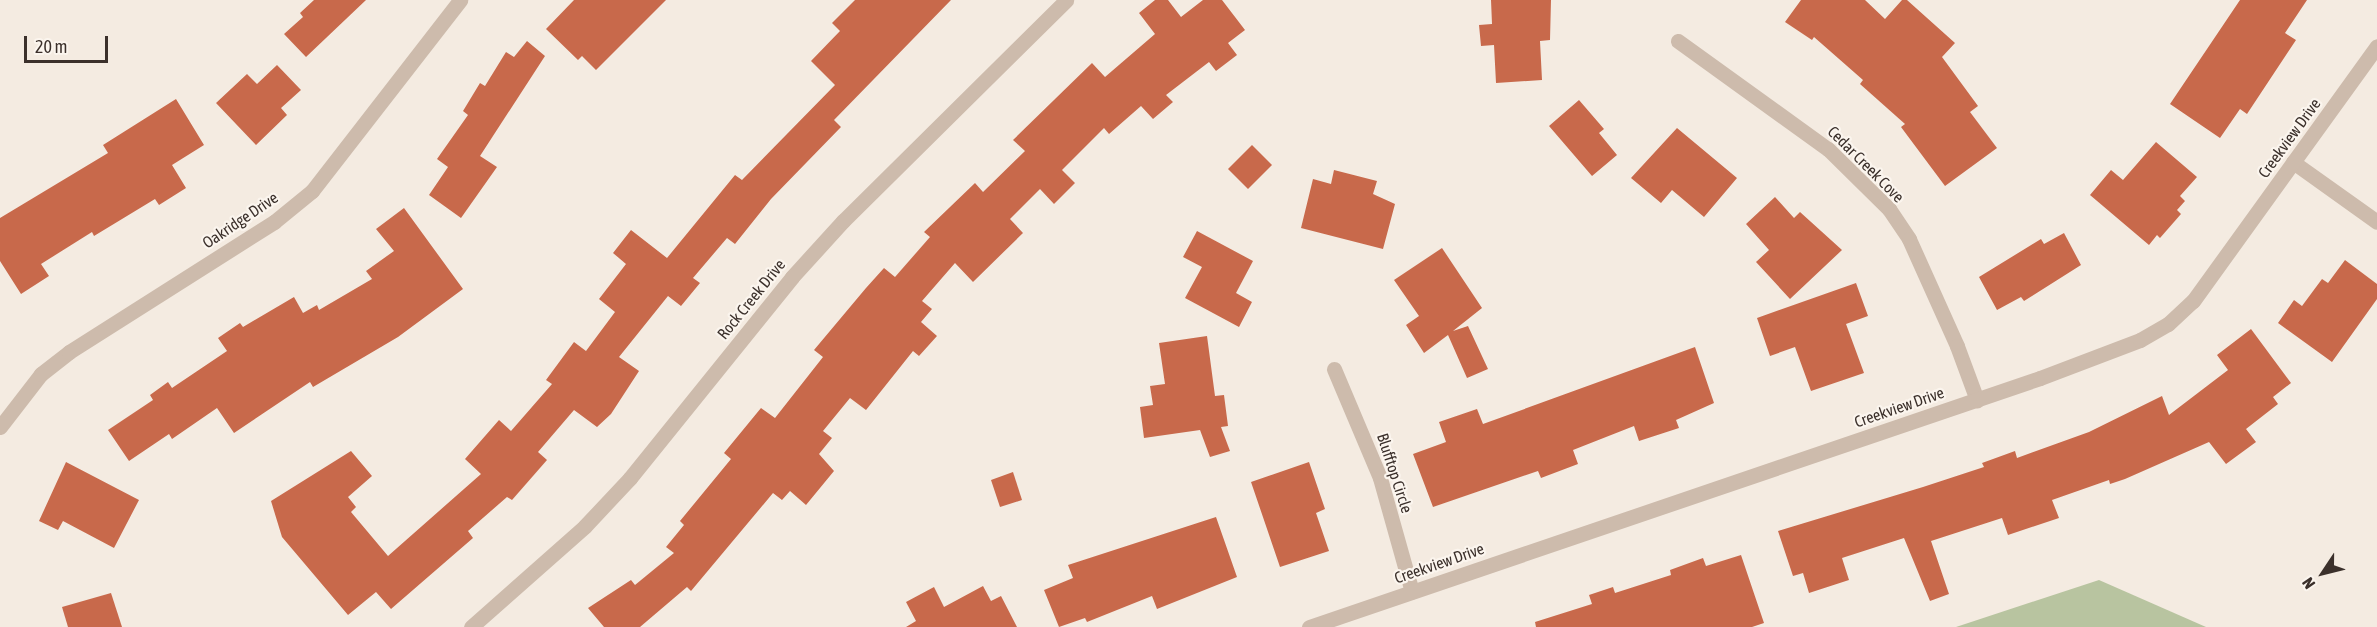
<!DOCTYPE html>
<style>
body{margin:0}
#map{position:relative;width:2377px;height:627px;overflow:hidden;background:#f4ebe1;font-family:"Asap Condensed",sans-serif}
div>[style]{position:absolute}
.green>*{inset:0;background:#b8c4a0}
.building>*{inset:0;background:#c8694b}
.street>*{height:15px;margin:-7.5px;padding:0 7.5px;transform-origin:7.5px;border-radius:7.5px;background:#cdbbac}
span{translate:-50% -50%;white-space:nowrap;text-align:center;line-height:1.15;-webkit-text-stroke:4.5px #fbf5ee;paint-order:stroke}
.street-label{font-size:16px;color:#3b302b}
.north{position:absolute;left:2293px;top:543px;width:60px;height:60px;-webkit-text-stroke:4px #fbf5ee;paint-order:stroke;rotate:235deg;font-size:16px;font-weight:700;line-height:24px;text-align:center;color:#3b302b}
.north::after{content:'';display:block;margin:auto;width:21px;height:27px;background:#3b302b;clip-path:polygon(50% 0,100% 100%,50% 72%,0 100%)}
.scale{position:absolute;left:24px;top:36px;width:84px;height:27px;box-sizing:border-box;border:3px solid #3b302b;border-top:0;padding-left:8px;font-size:18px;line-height:21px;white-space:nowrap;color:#3b302b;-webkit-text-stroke:4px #fbf5ee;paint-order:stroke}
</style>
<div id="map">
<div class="green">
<i style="clip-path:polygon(2099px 580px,2206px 627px,1956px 627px)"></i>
</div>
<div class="building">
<i style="clip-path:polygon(314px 0,366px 0,306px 57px,284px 34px,303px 17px,300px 13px)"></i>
<i style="clip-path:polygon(574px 0,666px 0,596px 70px,582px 56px,578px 60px,546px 29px)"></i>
<i style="clip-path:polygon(855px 0,951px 0,834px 120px,841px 127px,771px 199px,735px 244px,727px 238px,693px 278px,700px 283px,681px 306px,668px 296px,619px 357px,639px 371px,611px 414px,597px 427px,574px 410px,538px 452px,547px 460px,512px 500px,507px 497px,468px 531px,473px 538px,391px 609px,376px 592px,348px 615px,282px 537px,271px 501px,351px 451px,372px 476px,348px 497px,356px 507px,351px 512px,388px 556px,481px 474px,465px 459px,499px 420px,511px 431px,552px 384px,546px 380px,574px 342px,586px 351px,615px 312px,599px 299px,626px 264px,613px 253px,631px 230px,667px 258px,735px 175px,742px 180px,835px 85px,811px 61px,840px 31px,832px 23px)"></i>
<i style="clip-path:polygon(1155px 0,1168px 0,1181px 17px,1203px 0,1222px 0,1245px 30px,1228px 43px,1237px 55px,1216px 71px,1209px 62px,1166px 95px,1173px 102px,1153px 119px,1141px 106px,1109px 134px,1104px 128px,1062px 170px,1075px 183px,1054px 204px,1040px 189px,1010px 219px,1023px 233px,973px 282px,955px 263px,922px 301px,932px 309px,921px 322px,937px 336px,919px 356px,913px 351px,866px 410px,850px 398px,823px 431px,832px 438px,819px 454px,834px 471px,806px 505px,790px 491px,782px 500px,773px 493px,691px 591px,687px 587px,640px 627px,604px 627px,588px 608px,631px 580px,635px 585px,674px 553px,666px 547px,684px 525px,680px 521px,731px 459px,724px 453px,761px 408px,775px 418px,823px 357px,814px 350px,866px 288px,884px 268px,895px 277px,930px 237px,924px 232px,975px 183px,983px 192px,1025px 151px,1013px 140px,1092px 63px,1105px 77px,1155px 34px,1139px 13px)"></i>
<i style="clip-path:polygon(1491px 0,1551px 0,1550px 40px,1540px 41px,1542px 80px,1496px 83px,1494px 45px,1481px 46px,1479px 25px,1492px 24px)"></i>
<i style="clip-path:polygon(1801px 0,1865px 0,1885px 19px,1902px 0,1907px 0,1955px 43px,1942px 57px,1978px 106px,1970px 112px,1997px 148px,1945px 186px,1901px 127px,1905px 124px,1860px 84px,1863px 80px,1814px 37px,1812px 40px,1785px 22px)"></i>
<i style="clip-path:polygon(2240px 0,2307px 0,2285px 33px,2296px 40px,2247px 114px,2240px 109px,2220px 138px,2170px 104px)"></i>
<i style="clip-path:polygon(527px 41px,545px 56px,480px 156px,497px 167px,461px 218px,429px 195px,448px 167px,437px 159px,468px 115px,463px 111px,480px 83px,485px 86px,506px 52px,514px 57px)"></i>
<i style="clip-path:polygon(277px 65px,301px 90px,281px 108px,287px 115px,256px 145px,216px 103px,247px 74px,257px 84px)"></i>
<i style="clip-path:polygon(176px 99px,204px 145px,172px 165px,186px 188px,159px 205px,155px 199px,94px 236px,92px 232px,41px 264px,49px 276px,21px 294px,0 261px,0 218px,108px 153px,103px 145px)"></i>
<i style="clip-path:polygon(1579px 100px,1604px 129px,1599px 133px,1617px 155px,1592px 176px,1549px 126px)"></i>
<i style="clip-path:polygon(1677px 128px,1737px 178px,1704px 217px,1672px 190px,1661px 203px,1631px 178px)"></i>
<i style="clip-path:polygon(2156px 142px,2197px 177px,2180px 196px,2185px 201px,2177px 210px,2181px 214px,2160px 238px,2157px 235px,2149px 245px,2090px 195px,2111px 170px,2123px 180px)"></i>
<i style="clip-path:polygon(1252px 145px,1272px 165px,1248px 189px,1228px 169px)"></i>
<i style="clip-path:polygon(1334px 170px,1377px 181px,1373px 194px,1395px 204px,1383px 249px,1301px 228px,1313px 179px,1331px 184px)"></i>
<i style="clip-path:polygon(1775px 197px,1794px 218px,1800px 212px,1842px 250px,1790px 299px,1756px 262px,1769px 250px,1746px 224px)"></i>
<i style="clip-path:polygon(404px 208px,463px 289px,398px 337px,313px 387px,310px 382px,234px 433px,217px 408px,172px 439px,169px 434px,129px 461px,108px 430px,153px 400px,150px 395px,168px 382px,172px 388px,227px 351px,218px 338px,240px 323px,243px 327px,294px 297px,303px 313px,317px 305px,319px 310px,372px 279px,366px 271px,394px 251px,376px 229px)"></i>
<i style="clip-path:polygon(1197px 231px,1253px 261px,1236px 293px,1252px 302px,1239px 327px,1185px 298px,1202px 267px,1183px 257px)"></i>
<i style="clip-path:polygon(2064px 233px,2081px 265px,2024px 301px,2021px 297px,1997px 310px,1979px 277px,2041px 239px,2044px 244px)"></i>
<i style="clip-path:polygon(1442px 248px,1482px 308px,1453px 331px,1468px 326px,1488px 369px,1467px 378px,1448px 335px,1424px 353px,1406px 325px,1419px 316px,1394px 280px)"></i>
<i style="clip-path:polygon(2345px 260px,2377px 284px,2377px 299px,2332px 362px,2278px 323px,2294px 300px,2302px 306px,2322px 279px,2328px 283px)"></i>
<i style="clip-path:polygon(1856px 283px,1868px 316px,1846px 324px,1864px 373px,1811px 391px,1795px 347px,1770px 356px,1757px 318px)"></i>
<i style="clip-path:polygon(2251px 329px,2291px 383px,2273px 397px,2278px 404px,2246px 429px,2256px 442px,2226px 464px,2209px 442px,2125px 479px,2110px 484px,2109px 480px,2052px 500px,2059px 518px,2008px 535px,2002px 518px,1931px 541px,1949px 594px,1930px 601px,1904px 538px,1842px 558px,1849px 580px,1809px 593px,1803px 573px,1793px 576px,1778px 531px,1923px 487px,1984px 467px,1982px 463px,2015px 451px,2017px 458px,2089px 432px,2162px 396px,2169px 415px,2228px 370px,2217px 355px)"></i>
<i style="clip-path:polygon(1207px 336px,1215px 396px,1224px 395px,1228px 426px,1221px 427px,1230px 451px,1210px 457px,1200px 430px,1144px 438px,1140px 407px,1153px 405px,1150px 386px,1165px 384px,1159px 343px)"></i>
<i style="clip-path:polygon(1695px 347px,1714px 403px,1676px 420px,1679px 428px,1639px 441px,1634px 426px,1573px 450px,1578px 464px,1541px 478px,1538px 471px,1433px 507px,1413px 454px,1446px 442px,1439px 422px,1477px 409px,1483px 424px)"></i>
<i style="clip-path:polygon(66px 462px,139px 500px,114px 548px,63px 521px,58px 530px,39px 521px)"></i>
<i style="clip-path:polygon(1309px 462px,1325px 509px,1316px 513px,1329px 551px,1280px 567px,1251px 482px)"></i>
<i style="clip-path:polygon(1013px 472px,1022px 500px,1000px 507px,991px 480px)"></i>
<i style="clip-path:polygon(1216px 517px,1237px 577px,1157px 609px,1152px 596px,1087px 622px,1085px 618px,1059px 627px,1044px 590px,1073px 578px,1068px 565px)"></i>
<i style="clip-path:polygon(1741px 555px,1764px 623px,1752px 627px,1536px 627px,1535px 622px,1592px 604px,1589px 595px,1613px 587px,1615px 593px,1671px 575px,1670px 570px,1703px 558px,1706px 566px)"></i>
<i style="clip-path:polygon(983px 586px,991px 601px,1001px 596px,1017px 627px,906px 627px,916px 621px,906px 602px,934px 587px,944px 607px)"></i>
<i style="clip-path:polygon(111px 593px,122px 627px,68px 627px,62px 607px)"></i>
</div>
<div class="street">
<i style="left:1678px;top:41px;width:185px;rotate:35.8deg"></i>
<i style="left:1828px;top:149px;width:86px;rotate:44.5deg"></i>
<i style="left:1889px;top:209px;width:36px;rotate:56deg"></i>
<i style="left:1909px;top:239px;width:117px;rotate:65.8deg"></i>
<i style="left:1957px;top:346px;width:58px;rotate:69.7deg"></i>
<i style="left:2293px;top:162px;width:103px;rotate:35.5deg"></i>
<i style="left:1334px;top:369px;width:118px;rotate:67.1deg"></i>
<i style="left:1380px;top:478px;width:118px;rotate:74.3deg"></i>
<i style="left:0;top:427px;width:67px;rotate:-52.3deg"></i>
<i style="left:41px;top:374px;width:36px;rotate:-38deg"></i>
<i style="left:69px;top:352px;width:243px;rotate:-32.4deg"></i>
<i style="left:274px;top:222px;width:49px;rotate:-39.2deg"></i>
<i style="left:312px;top:191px;width:242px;rotate:-52.2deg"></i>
<i style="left:471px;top:627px;width:152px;rotate:-41.5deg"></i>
<i style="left:585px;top:526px;width:66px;rotate:-46.8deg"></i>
<i style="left:630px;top:478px;width:258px;rotate:-51.1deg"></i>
<i style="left:792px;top:277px;width:76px;rotate:-47.7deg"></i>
<i style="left:843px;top:221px;width:314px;rotate:-44.7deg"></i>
<i style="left:1309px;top:627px;width:772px;rotate:-18.81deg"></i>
<i style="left:2040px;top:378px;width:107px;rotate:-20.8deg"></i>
<i style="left:2140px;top:340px;width:32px;rotate:-30deg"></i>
<i style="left:2168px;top:324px;width:34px;rotate:-43deg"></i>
<i style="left:2193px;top:301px;width:314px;rotate:-54.2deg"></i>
</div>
<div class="street-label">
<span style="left:2289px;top:138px;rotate:-54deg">Creekview Drive</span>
<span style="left:1866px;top:164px;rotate:45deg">Cedar Creek Cove</span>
<span style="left:240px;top:220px;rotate:-34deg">Oakridge Drive</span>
<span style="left:751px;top:299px;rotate:-51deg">Rock Creek Drive</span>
<span style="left:1899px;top:407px;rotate:-19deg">Creekview Drive</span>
<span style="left:1395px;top:473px;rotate:72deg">Blufftop Circle</span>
<span style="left:1439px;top:563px;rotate:-19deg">Creekview Drive</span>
</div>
<div class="north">N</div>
<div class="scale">20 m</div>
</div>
